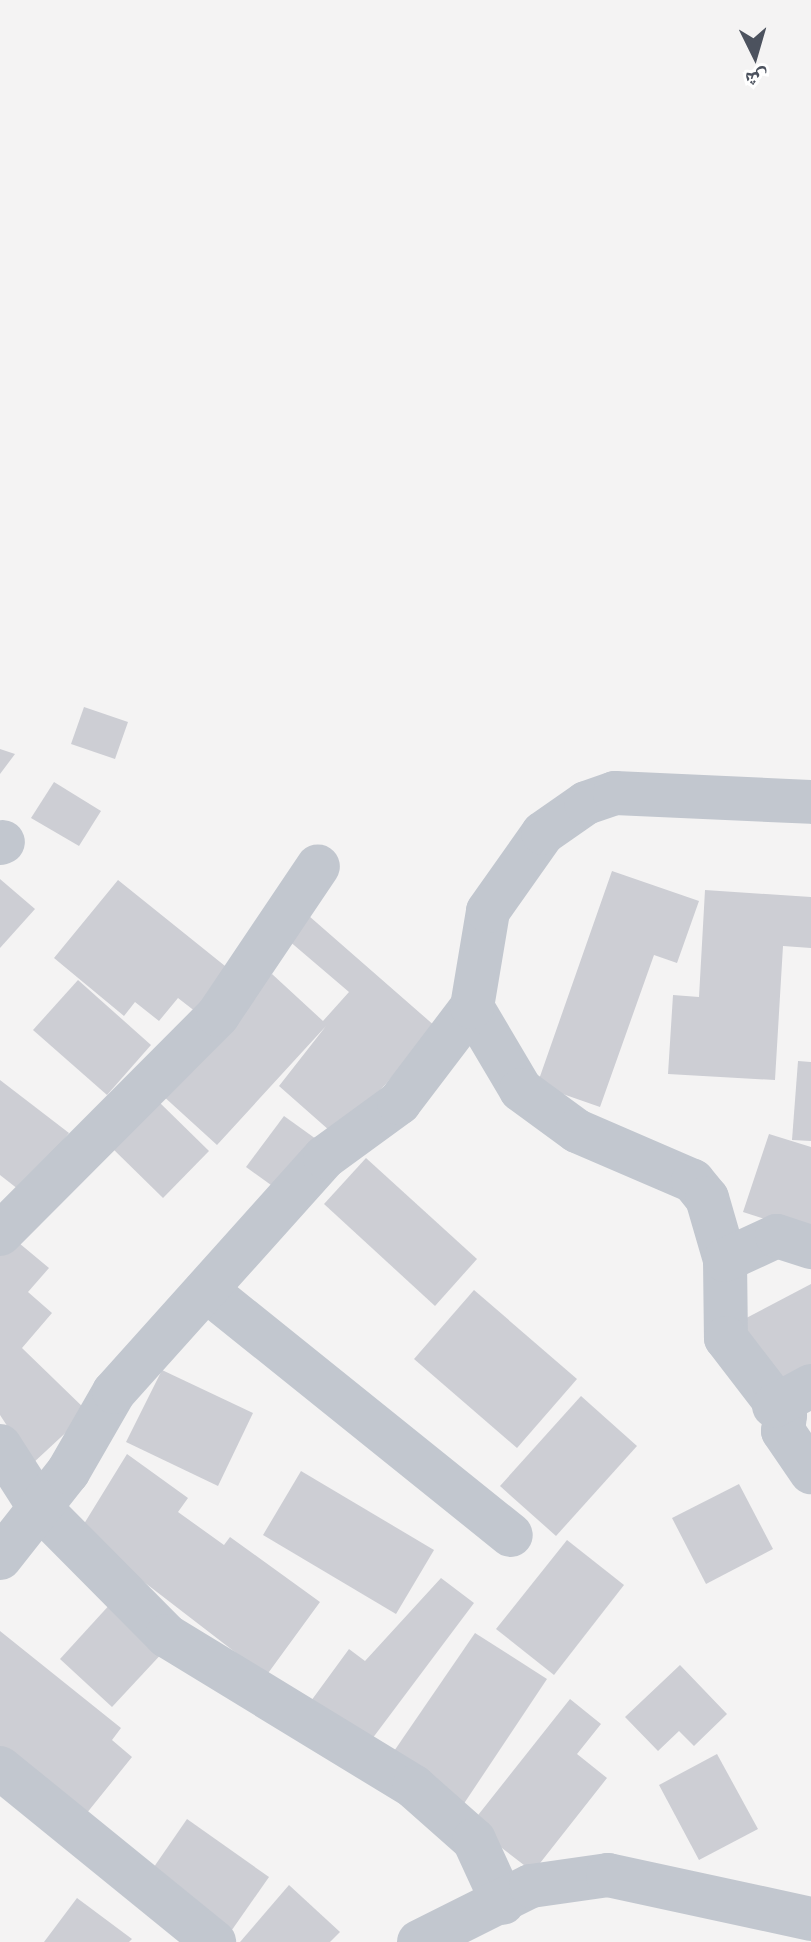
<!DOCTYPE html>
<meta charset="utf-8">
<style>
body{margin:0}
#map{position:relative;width:811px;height:1942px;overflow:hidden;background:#f4f3f3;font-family:Lato,"Noto Naskh Arabic",sans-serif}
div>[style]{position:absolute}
.building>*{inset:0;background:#cdced4}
.minor>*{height:44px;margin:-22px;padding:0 22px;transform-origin:22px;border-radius:22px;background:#c2c7cf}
span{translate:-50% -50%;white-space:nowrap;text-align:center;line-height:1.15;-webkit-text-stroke:7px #fff;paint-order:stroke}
.north{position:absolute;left:715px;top:16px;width:80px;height:80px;-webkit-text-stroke:6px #fff;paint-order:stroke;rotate:175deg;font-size:22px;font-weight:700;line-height:32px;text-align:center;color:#4c525e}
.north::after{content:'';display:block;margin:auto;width:28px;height:36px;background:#4c525e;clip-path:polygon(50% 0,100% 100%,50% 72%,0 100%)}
</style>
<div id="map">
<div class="building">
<i style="clip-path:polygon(84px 707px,128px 722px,115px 759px,71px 744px)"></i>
<i style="clip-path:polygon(0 749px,15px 754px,0 774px)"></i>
<i style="clip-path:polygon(54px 782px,101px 811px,79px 846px,31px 818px)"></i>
<i style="clip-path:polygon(612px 871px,699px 901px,677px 963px,654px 955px,600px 1107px,537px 1085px)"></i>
<i style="clip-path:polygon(0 879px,35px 909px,0 948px)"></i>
<i style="clip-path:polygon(118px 880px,230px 970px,196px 1012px,178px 998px,159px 1021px,135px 1002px,124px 1016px,54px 958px)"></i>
<i style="clip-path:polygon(705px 890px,811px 897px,811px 948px,783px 946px,775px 1080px,668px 1074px,673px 995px,699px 997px)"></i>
<i style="clip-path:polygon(309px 916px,436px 1027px,338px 1138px,279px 1086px,326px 1026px,217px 1145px,161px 1094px,272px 974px,323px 1021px,349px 992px,288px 940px)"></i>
<i style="clip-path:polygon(78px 980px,151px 1045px,107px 1095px,33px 1030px)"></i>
<i style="clip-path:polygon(798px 1061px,811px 1062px,811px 1141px,792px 1140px)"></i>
<i style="clip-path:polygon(0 1080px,69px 1133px,23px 1193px,0 1175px)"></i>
<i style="clip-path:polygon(157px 1100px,209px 1151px,163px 1198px,110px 1146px)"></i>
<i style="clip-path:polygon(284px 1116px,316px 1139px,278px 1190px,246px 1167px)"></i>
<i style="clip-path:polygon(769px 1134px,811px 1147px,811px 1234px,743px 1212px)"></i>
<i style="clip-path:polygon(366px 1158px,477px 1259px,435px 1306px,324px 1204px)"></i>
<i style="clip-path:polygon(7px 1233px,49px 1268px,28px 1292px,52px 1313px,22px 1348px,88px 1412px,32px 1464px,0 1415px,0 1241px)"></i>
<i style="clip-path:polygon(811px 1284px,811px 1372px,770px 1394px,733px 1325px)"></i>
<i style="clip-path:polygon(474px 1290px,577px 1379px,517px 1448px,414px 1359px)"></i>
<i style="clip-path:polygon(162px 1370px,253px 1413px,218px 1486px,126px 1442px)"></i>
<i style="clip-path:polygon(581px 1396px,637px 1446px,556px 1536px,500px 1486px)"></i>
<i style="clip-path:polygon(127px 1454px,188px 1498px,178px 1512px,224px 1545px,230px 1537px,320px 1602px,266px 1676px,79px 1532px)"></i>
<i style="clip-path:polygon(301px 1471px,434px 1550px,396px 1614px,263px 1535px)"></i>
<i style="clip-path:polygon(739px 1484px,773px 1549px,706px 1584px,672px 1518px)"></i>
<i style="clip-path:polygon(567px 1540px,624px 1585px,554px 1675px,496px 1629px)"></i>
<i style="clip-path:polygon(441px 1578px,474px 1603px,369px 1743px,311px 1701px,349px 1649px,365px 1661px)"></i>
<i style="clip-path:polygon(113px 1601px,166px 1649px,112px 1707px,60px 1659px)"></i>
<i style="clip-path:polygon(0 1631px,121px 1728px,112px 1740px,132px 1757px,82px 1819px,0 1753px)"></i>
<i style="clip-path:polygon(475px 1633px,547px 1679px,457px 1814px,390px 1757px)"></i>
<i style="clip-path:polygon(680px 1665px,727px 1714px,694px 1746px,679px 1731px,658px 1751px,625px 1717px)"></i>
<i style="clip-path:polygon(570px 1699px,601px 1724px,577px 1754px,607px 1778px,533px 1872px,471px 1824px)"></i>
<i style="clip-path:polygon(717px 1754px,758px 1829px,699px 1860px,659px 1785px)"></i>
<i style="clip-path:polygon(187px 1819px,269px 1877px,227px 1937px,145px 1880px)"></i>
<i style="clip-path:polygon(289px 1885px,340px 1932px,330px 1942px,240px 1942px)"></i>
<i style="clip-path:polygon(77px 1898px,132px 1939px,129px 1942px,44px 1942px)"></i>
</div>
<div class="minor">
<i style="left:0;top:843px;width:3px;rotate:-18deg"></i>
<i style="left:472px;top:1007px;width:96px;rotate:59.4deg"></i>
<i style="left:521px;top:1090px;width:69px;rotate:36.2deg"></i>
<i style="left:577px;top:1131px;width:126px;rotate:23.3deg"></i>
<i style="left:693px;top:1181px;width:22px;rotate:51deg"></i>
<i style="left:707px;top:1198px;width:65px;rotate:73.8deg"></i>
<i style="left:725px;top:1260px;width:78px;rotate:89.3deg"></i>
<i style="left:726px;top:1338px;width:97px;rotate:52.5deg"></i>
<i style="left:785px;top:1415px;width:16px;rotate:97deg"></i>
<i style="left:783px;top:1431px;width:50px;rotate:55.7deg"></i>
<i style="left:0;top:1234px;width:309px;rotate:-45.1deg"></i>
<i style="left:218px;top:1015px;width:179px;rotate:-56.1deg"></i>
<i style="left:725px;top:1260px;width:57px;rotate:-24.8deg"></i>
<i style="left:777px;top:1236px;width:36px;rotate:18deg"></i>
<i style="left:206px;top:1290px;width:391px;rotate:38.8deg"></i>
<i style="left:774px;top:1406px;width:42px;rotate:-28.4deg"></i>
<i style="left:0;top:1446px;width:72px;rotate:57.4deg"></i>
<i style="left:39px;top:1507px;width:182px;rotate:45.2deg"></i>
<i style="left:167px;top:1636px;width:289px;rotate:31.4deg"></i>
<i style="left:414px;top:1787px;width:80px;rotate:41.5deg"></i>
<i style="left:474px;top:1840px;width:69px;rotate:65.3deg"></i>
<i style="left:0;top:1558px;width:110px;rotate:-51.7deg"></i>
<i style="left:68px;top:1472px;width:92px;rotate:-60.1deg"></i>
<i style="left:114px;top:1392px;width:316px;rotate:-48.1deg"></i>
<i style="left:325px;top:1157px;width:92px;rotate:-36.1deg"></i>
<i style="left:399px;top:1103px;width:121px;rotate:-52.8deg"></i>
<i style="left:472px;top:1007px;width:97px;rotate:-80.5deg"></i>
<i style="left:488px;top:911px;width:95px;rotate:-54.8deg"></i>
<i style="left:543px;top:833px;width:52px;rotate:-34.9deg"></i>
<i style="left:586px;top:803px;width:31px;rotate:-19deg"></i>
<i style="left:615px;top:793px;width:196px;rotate:2.6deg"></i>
<i style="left:0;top:1768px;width:276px;rotate:39.1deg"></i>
<i style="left:419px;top:1942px;width:125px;rotate:-26.6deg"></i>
<i style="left:531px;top:1886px;width:78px;rotate:-8.1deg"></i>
<i style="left:608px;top:1875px;width:208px;rotate:12.2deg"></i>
</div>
<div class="north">ش</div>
</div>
